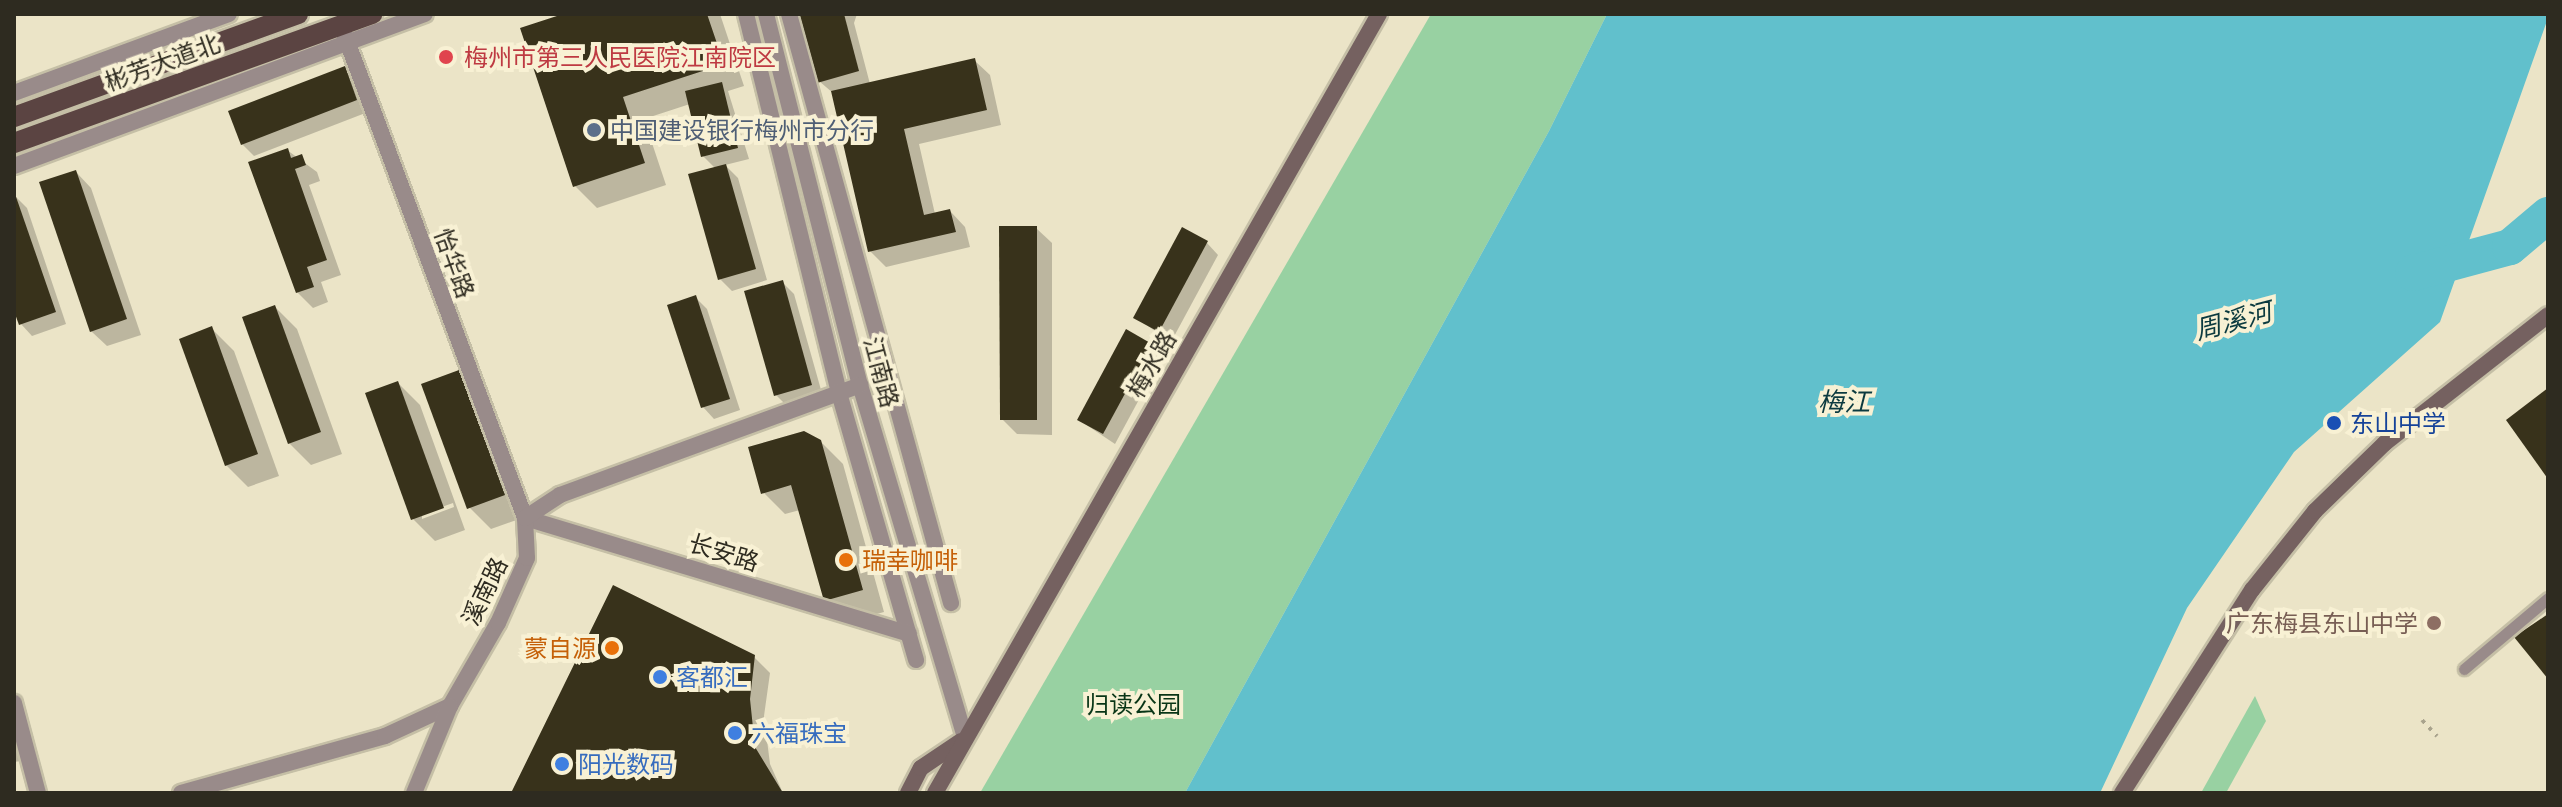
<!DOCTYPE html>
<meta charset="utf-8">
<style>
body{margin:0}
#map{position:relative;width:2562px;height:807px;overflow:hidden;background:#ebe4c7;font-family:"Open Sans","Noto Sans SC",sans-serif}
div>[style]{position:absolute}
.green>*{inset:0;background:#98d1a2}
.water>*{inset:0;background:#61c0cc}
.shadow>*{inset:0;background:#0003}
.river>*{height:36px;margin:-18px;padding:0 18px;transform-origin:18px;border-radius:18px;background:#61c0cc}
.building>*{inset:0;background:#38321b}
.path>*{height:4px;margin-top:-2px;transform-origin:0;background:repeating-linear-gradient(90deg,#a9a38d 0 4px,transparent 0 10px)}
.roads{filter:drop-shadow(2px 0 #c5bfa6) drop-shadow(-2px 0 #c5bfa6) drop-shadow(0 2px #c5bfa6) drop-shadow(0 -2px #c5bfa6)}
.service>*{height:11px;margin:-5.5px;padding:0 5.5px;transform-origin:5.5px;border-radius:5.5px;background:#998b8a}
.minor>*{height:16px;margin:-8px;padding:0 8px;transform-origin:8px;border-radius:8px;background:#998b8a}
.tertiary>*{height:16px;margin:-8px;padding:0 8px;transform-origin:8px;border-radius:8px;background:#998b8a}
.secondary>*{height:16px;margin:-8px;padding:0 8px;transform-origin:8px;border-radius:8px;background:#756160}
.primary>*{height:20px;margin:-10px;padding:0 10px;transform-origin:10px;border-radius:10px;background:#5b4442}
.dots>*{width:22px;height:22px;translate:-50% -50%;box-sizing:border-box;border:4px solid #f8f1d4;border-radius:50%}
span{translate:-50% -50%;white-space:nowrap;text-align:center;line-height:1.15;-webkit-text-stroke:8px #f8f1d4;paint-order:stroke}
.health-label{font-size:24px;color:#be3a42}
.left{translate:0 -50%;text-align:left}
.street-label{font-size:24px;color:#2e2b20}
.service-label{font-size:24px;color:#4e5e75}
.transit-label{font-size:24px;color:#164399}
.food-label{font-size:24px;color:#c56008}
.right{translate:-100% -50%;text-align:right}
.education-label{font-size:24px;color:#785e54}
.shop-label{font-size:24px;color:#366cbe}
.park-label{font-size:24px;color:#083516}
.water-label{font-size:26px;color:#0b3a3f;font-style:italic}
.frame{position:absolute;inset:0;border:16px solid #2e2b20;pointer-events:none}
</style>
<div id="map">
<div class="green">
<i style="clip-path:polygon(1431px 14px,1607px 14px,1549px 131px,1185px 793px,980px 793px)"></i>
<i style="clip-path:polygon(2255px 696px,2266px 721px,2226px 793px,2201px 793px)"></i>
</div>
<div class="water">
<i style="clip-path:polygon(1607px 14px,2548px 14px,2548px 18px,2440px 322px,2294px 452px,2187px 608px,2100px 793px,1185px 793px,1549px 131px)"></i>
</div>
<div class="shadow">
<i style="clip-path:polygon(569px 14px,720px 14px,744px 86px,728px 91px,749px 159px,725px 165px,738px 178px,767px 280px,732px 291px,720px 279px,716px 169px,703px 156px,690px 104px,644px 119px,666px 185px,597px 208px,575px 186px)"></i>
<i style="clip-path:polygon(801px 14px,857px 14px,854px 23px,870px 84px,974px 60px,990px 75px,1001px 125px,919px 144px,935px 214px,950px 211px,965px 227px,970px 247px,886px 267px,870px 251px,833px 93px,819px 81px)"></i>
<i style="clip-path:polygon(344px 69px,356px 80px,368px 112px,254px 156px,242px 144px)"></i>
<i style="clip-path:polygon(287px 150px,317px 172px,320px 181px,309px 185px,341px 275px,321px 282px,328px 302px,313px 308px,297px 292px)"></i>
<i style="clip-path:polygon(76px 172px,91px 188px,141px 335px,107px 346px,91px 331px)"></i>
<i style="clip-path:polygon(15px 196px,27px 208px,66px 324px,32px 336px,21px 324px,14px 305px)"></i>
<i style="clip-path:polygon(1036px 228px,1052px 243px,1052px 435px,1017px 434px,1002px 419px)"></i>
<i style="clip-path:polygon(1207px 243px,1218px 255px,1171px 342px,1135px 317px)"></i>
<i style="clip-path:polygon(782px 282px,794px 294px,823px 397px,788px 407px,776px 395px)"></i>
<i style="clip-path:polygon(696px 298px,707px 309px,740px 410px,714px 419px,703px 407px)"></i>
<i style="clip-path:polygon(275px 307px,297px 329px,342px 454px,311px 465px,289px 443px)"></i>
<i style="clip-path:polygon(212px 329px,234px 351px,279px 476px,248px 487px,226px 465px)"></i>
<i style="clip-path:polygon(1151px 345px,1162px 357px,1115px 444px,1079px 420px)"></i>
<i style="clip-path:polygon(458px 373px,480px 395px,525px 517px,491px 529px,469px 507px)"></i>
<i style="clip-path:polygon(evenodd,398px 383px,420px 405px,465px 530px,435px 541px,413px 519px,398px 383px,453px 503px,454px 507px,422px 519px,422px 514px,453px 503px)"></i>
<i style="clip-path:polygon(820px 441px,843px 464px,884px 612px,847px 622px,825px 600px,800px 510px,785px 514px,763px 492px)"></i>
<i style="clip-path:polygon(754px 657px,770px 673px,764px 716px,770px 764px,783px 793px,513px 793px)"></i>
<i style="clip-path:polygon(14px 727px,21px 761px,14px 762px)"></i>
</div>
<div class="river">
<i style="left:2413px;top:273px;width:100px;rotate:-15deg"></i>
<i style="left:2510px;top:247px;width:50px;rotate:-40.1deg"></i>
</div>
<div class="building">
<i style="clip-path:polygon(563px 14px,707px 14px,724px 64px,623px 97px,645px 163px,573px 187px,520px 28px)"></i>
<i style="clip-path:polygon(799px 14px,844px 14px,859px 71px,817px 83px)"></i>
<i style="clip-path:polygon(975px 58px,987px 110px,904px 129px,924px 215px,950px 209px,956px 232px,868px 252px,831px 91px)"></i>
<i style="clip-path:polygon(345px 66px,357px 100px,241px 145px,228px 111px)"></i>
<i style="clip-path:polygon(722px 82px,738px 148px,701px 157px,685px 91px)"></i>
<i style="clip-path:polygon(288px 148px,291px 158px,302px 154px,306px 165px,295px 169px,327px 260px,307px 267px,314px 287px,296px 293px,248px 162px)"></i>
<i style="clip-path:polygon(726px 164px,756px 269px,718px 280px,688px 174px)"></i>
<i style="clip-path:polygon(76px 170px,127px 319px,90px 332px,39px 182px)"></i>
<i style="clip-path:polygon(14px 191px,56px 312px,19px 325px,14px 311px)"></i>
<i style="clip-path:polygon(999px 226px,1037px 226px,1037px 420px,1000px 420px)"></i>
<i style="clip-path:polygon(1182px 227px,1208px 241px,1159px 332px,1133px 318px)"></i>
<i style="clip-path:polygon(783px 280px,812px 385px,774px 396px,744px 291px)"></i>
<i style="clip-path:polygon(696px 295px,730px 399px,701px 408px,667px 305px)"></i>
<i style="clip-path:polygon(275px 305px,321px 432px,288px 444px,242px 317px)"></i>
<i style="clip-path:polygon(212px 326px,258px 454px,225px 466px,179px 339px)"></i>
<i style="clip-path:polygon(1126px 329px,1152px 344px,1103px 434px,1077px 420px)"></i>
<i style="clip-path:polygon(459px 370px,505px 495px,467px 509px,421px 384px)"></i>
<i style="clip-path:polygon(398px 381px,444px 508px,411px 520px,365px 393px)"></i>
<i style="clip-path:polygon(2548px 388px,2548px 479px,2506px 420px)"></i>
<i style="clip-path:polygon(804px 431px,821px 440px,863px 590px,824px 601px,791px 485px,761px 494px,748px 447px)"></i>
<i style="clip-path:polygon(613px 585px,755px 655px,750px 699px,755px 747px,783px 793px,511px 793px)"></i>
<i style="clip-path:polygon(2548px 614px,2548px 679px,2514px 637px)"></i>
</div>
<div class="path">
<i style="left:2422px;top:720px;width:22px;rotate:47deg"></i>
</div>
<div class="roads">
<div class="service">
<i style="left:2464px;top:669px;width:110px;rotate:-40.2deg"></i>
</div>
<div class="minor">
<i style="left:746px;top:14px;width:390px;rotate:76.2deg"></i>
<i style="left:839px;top:393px;width:278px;rotate:73.9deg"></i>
<i style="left:789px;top:14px;width:611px;rotate:74.62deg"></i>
<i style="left:341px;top:25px;width:526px;rotate:69.53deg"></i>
<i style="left:525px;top:518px;width:401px;rotate:16.8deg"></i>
<i style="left:14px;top:93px;width:229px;rotate:-20.2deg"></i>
<i style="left:14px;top:166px;width:438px;rotate:-20.3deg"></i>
</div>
<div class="tertiary">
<i style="left:766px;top:14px;width:383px;rotate:75.8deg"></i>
<i style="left:860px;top:385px;width:368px;rotate:73.4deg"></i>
<i style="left:14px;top:703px;width:93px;rotate:75.1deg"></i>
<i style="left:181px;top:793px;width:212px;rotate:-15.6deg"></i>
<i style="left:385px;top:736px;width:72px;rotate:-24.8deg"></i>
<i style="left:450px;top:706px;width:96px;rotate:-60deg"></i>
<i style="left:498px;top:623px;width:71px;rotate:-66deg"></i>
<i style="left:527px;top:558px;width:40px;rotate:-92.9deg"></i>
<i style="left:525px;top:518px;width:42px;rotate:-33.3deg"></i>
<i style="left:560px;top:495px;width:320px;rotate:-20.1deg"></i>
<i style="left:414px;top:793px;width:94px;rotate:-67.5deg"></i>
</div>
<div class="secondary">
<i style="left:908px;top:793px;width:28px;rotate:-63deg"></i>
<i style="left:921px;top:768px;width:48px;rotate:-34deg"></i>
<i style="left:935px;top:793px;width:897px;rotate:-60.32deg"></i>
<i style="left:2122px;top:793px;width:241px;rotate:-57.4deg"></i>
<i style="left:2252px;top:590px;width:101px;rotate:-51.4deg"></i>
<i style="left:2315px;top:511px;width:98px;rotate:-44.2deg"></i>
<i style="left:2385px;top:443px;width:207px;rotate:-38.1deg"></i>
</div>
<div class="primary">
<i style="left:14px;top:117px;width:302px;rotate:-19.9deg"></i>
<i style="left:14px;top:143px;width:381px;rotate:-19.8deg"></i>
</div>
</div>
<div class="dots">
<i style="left:446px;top:57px;background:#e0444e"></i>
<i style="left:594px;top:130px;background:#5c6f8a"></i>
<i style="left:2334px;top:423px;background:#1a4fb4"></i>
<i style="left:846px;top:560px;background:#e8710a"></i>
<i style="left:2434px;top:623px;background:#8d6e63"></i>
<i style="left:612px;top:648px;background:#e8710a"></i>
<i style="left:660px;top:677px;background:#3f7fe0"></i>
<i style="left:735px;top:733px;background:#3f7fe0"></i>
<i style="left:562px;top:764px;background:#3f7fe0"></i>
</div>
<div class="health-label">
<span class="left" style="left:464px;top:57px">梅州市第三人民医院江南院区</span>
</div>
<div class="street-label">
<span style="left:162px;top:62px;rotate:-20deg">彬芳大道北</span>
<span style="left:455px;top:263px;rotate:70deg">怡华路</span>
<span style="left:1151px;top:364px;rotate:-60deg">梅水路</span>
<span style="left:882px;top:372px;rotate:75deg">江南路</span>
<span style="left:724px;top:552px;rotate:17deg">长安路</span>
<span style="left:484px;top:591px;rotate:-64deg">溪南路</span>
</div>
<div class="service-label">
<span class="left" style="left:610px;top:130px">中国建设银行梅州市分行</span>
</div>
<div class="transit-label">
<span class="left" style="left:2350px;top:423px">东山中学</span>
</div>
<div class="food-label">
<span class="left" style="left:862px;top:560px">瑞幸咖啡</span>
<span class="right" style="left:596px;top:648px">蒙自源</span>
</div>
<div class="education-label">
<span class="right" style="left:2418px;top:623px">广东梅县东山中学</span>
</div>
<div class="shop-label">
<span class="left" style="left:676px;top:677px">客都汇</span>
<span class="left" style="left:751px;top:733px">六福珠宝</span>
<span class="left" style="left:578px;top:764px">阳光数码</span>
</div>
<div class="park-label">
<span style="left:1133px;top:704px">归读公园</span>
</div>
<div class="water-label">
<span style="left:2233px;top:321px;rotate:-15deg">周溪河</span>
<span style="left:1844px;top:402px">梅江</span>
</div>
<div class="frame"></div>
</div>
